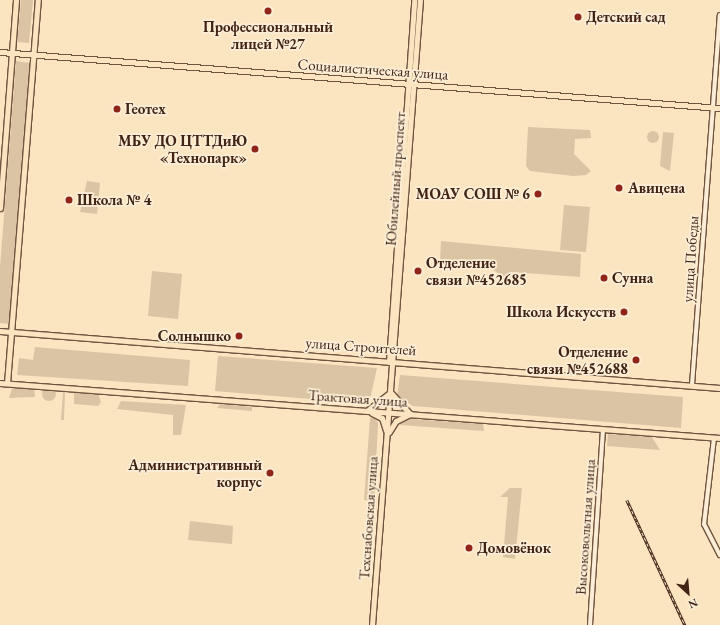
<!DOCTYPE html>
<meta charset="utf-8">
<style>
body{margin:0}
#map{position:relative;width:720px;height:625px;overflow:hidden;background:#fbe5c0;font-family:"EB Garamond",serif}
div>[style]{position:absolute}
.green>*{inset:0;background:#dbc4a3}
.round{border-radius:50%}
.roads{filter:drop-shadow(1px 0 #705440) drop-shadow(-1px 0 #705440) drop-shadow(0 1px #705440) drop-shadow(0 -1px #705440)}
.minor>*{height:4px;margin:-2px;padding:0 2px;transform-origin:2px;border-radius:2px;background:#fceed6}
.major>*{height:5px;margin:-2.5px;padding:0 2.5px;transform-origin:2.5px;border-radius:2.5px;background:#fbe5c0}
.rail>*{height:2.5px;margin-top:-1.25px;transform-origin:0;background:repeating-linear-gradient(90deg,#fceed6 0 3px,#412416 0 6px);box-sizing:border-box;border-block:1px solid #412416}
.dots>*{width:11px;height:11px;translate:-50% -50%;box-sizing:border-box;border:2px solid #fceed6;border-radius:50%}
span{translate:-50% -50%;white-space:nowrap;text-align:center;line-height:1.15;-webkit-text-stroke:3.5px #fceed6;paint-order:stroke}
.poi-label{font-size:15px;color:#412416;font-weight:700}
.left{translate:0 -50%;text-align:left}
.right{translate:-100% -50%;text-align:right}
.street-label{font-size:15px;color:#412416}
.north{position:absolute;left:668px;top:573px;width:40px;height:40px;-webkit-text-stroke:3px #fceed6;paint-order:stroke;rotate:154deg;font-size:11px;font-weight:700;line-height:16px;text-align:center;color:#412416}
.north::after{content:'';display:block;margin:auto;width:14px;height:18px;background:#412416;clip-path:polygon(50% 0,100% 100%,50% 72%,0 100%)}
</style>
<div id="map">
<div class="green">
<i style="clip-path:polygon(21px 0,33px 0,29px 43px,17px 42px)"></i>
<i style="clip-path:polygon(16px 61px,30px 63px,10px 324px,0 323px,0 267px)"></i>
<i style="clip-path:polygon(528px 127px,590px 130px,591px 138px,575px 139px,574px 154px,591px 171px,586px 175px,573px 176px,530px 171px,526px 166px)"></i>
<i class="round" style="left:647px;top:131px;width:12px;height:12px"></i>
<i style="clip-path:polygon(663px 132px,674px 133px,670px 171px,660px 166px)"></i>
<i style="clip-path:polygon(87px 181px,100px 183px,97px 214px,80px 212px)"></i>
<i style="clip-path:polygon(564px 205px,590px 207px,586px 252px,560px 250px)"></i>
<i style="clip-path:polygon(441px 241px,581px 254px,580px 277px,511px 272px,510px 282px,488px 266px,440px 261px)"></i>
<i style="clip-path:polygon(152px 271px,182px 274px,178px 319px,148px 316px)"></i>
<i style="clip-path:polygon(35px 347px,190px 360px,188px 386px,17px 375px,19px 358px,33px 360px)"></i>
<i style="clip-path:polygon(218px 356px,377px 368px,369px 404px,215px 391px)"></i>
<i style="clip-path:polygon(400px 375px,683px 397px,681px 428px,413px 406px,397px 396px)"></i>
<i style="clip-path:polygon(13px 386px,34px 387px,35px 397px,9px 398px)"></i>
<i class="round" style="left:42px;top:387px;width:14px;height:14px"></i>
<i style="clip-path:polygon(74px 391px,98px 393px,101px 402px,98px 406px,74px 404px)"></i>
<i style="clip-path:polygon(63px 392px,65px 392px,64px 420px,61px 420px)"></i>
<i style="clip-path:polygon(121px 401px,186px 405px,181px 435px,173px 435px,173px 415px,117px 409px)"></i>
<i style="clip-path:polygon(220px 404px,252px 407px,252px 411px,217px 408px)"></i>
<i style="clip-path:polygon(370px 418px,376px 418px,378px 424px,374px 501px,364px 500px)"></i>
<i style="clip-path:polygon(410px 419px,483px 424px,484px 431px,400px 425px,403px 420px)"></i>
<i style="clip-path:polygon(608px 434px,652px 437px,660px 450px,607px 446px)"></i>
<i style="clip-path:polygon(510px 488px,522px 488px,515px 559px,503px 557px,508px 497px,500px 497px)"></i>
<i style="clip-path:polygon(190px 521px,233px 526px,232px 544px,188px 540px)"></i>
</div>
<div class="roads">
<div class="minor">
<i style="left:692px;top:385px;width:371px;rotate:-85.7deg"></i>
<i style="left:714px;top:438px;width:87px;rotate:96.6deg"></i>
<i style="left:704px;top:524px;width:35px;rotate:63deg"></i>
<i style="left:590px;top:625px;width:195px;rotate:-86.2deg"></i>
</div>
<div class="major">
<i style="left:0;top:52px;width:722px;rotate:4.45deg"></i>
<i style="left:0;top:208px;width:209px;rotate:-85.6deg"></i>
<i style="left:0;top:331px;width:722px;rotate:4.53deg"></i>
<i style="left:389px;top:362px;width:363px;rotate:-86deg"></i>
<i style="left:0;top:383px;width:722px;rotate:4.37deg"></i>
<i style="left:7px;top:383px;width:384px;rotate:-85.4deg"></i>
<i style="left:368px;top:410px;width:28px;rotate:-38deg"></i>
<i style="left:372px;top:413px;width:11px;rotate:27deg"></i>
<i style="left:382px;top:418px;width:13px;rotate:72deg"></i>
<i style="left:389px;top:432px;width:13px;rotate:-58deg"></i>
<i style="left:396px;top:421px;width:16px;rotate:-27deg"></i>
<i style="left:410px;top:414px;width:30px;rotate:-132deg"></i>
<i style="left:372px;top:625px;width:627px;rotate:-85.61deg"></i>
</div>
</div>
<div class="rail">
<i style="left:627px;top:500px;width:138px;rotate:65.1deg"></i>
</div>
<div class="dots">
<i style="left:268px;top:11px;background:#8f2418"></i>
<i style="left:578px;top:17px;background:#8f2418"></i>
<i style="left:117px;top:109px;background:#8f2418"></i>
<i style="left:255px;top:149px;background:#8f2418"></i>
<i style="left:619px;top:188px;background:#8f2418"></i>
<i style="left:538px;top:194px;background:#8f2418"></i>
<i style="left:69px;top:200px;background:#8f2418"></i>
<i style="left:418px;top:271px;background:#8f2418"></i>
<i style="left:604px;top:278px;background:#8f2418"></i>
<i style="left:624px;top:312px;background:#8f2418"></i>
<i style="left:239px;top:336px;background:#8f2418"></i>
<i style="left:636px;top:360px;background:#8f2418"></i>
<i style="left:270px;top:473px;background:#8f2418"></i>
<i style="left:469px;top:548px;background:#8f2418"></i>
</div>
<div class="poi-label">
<span class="left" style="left:586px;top:17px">Детский сад</span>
<span style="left:268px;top:35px">Профессиональный<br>лицей №27</span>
<span class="left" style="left:125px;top:109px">Геотех</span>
<span class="right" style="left:247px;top:149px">МБУ ДО ЦТТДиЮ<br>«Технопарк»</span>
<span class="left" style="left:628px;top:188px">Авицена</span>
<span class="right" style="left:530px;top:194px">МОАУ СОШ № 6</span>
<span class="left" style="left:77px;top:200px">Школа № 4</span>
<span class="left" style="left:426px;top:271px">Отделение<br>связи №452685</span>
<span class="left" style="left:612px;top:278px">Сунна</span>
<span class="right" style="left:616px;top:312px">Школа Искусств</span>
<span class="right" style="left:231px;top:336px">Солнышко</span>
<span class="right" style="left:628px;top:360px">Отделение<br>связи №452688</span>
<span class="right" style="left:262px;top:473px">Административный<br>корпус</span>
<span class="left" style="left:477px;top:548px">Домовёнок</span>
</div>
<div class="street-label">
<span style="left:373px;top:69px;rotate:4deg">Социалистическая улица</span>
<span style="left:395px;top:179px;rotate:-86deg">Юбилейный проспект</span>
<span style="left:690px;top:259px;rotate:-86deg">улица Победы</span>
<span style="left:361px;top:346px;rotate:4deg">улица Строителей</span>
<span style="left:358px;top:398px;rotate:4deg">Трактовая улица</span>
<span style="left:368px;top:518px;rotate:-86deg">Техснабовская улица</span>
<span style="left:585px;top:527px;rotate:-86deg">Высоковольтная улица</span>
</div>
<div class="north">N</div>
</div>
